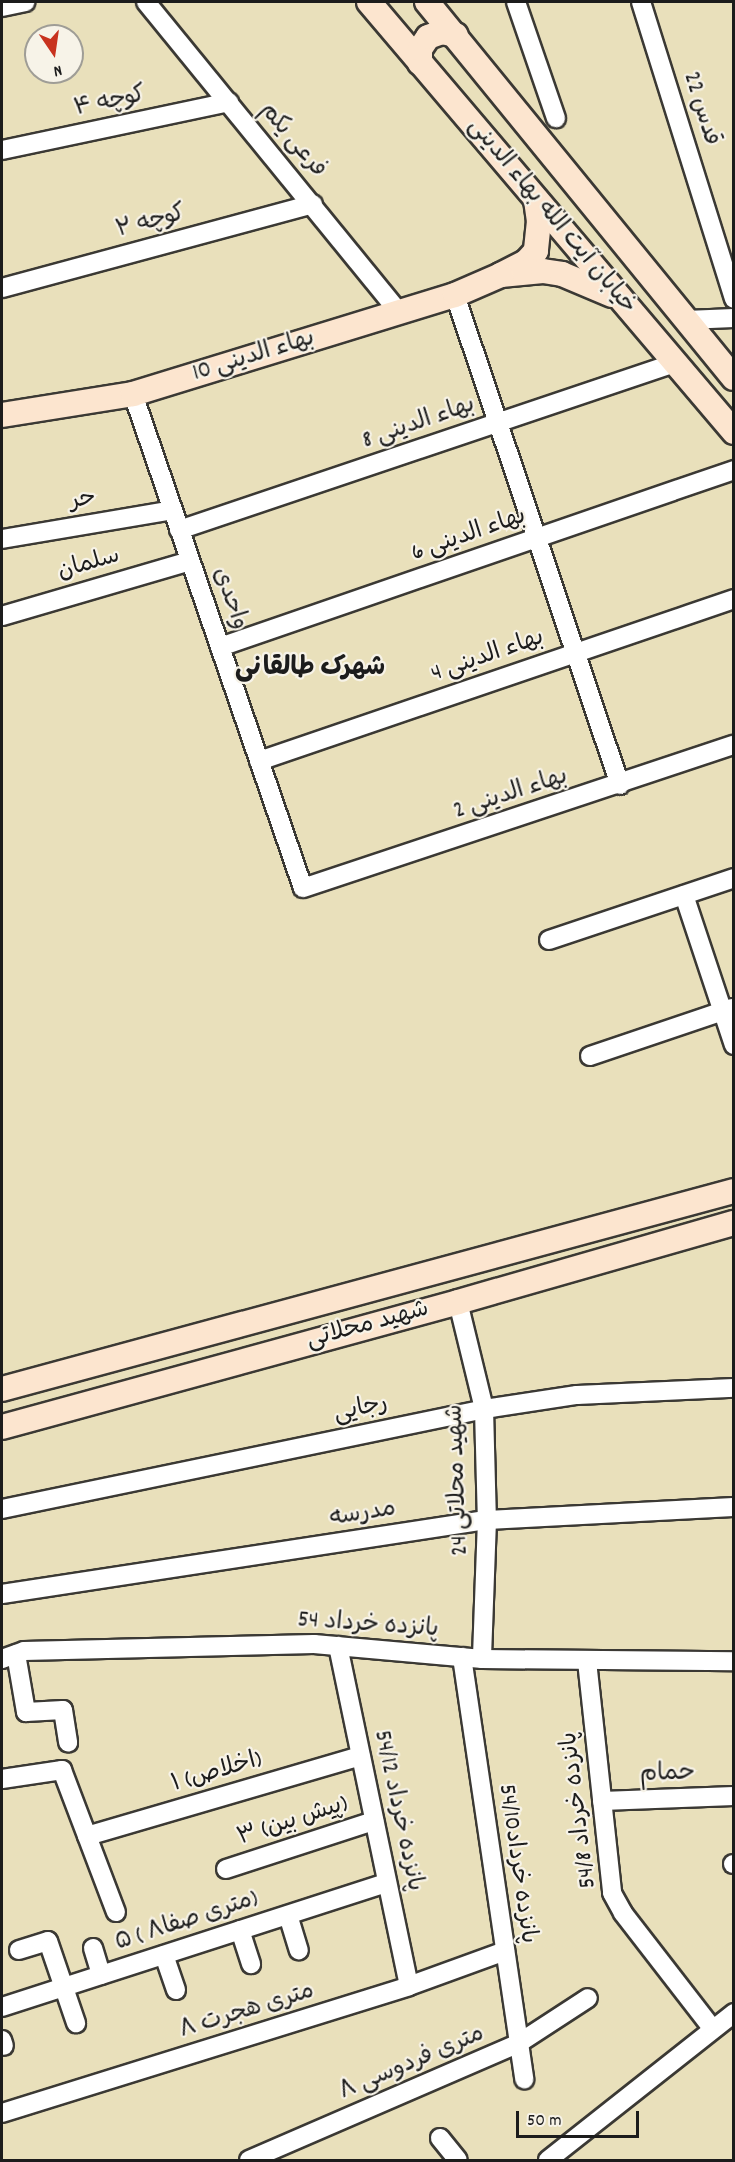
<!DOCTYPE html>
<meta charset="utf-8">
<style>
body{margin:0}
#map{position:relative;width:735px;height:2162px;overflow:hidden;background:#e9e0bb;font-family:Dekko,"Playpen Sans Arabic",sans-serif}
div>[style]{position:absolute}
.roads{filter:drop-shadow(2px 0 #3b3934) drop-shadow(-2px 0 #3b3934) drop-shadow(0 2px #3b3934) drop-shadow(0 -2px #3b3934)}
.street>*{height:18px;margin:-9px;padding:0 9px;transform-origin:9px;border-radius:9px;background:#fff}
.secondary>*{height:24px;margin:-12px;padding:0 12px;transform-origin:12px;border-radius:12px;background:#fce5cf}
span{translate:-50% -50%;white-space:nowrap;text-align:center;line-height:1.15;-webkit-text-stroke:4.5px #f7f3e8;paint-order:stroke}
.street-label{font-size:24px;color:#1c1c1c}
.neighbourhood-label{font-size:26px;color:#1c1c1c;font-weight:700}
.frame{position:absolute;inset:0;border:3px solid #1c1c1c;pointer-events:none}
.north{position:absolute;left:24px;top:24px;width:60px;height:60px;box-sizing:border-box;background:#f7f3e8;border:2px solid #9f9d96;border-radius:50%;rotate:167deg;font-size:16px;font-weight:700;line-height:24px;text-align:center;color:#1c1c1c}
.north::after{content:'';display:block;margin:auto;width:21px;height:27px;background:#c8321e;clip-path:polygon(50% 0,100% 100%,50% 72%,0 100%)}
.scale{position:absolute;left:516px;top:2111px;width:123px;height:27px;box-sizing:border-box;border:3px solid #1c1c1c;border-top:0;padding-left:8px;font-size:18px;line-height:21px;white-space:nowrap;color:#1c1c1c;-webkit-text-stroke:4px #f7f3e8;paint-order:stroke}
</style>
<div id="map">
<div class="roads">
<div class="street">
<i style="left:146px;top:2px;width:402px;rotate:50.8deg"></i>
<i style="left:516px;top:2px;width:123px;rotate:71deg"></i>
<i style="left:641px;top:2px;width:311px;rotate:72.6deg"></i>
<i style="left:2px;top:7px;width:24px;rotate:-12deg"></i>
<i style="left:2px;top:150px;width:232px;rotate:-11.9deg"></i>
<i style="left:2px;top:288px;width:322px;rotate:-15.1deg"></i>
<i style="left:455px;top:295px;width:517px;rotate:71.39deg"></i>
<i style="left:686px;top:320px;width:48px;rotate:-2.4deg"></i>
<i style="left:133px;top:394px;width:522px;rotate:71.01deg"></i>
<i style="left:303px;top:888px;width:454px;rotate:-18.4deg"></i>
<i style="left:179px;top:530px;width:523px;rotate:-18.61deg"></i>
<i style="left:2px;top:539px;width:173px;rotate:-9.6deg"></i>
<i style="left:2px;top:616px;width:196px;rotate:-16.3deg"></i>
<i style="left:220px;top:647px;width:544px;rotate:-19deg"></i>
<i style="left:259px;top:761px;width:502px;rotate:-18.83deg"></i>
<i style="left:684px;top:895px;width:158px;rotate:71.6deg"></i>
<i style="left:549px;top:940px;width:195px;rotate:-18.5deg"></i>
<i style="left:590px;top:1056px;width:150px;rotate:-18.7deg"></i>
<i style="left:458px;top:1302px;width:110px;rotate:76.3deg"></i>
<i style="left:484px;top:1409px;width:111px;rotate:88.5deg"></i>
<i style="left:487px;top:1520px;width:139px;rotate:92.1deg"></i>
<i style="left:2px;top:1509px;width:492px;rotate:-11.7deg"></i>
<i style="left:484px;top:1409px;width:94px;rotate:-8.6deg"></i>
<i style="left:577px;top:1395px;width:157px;rotate:-2.6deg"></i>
<i style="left:2px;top:1594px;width:491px;rotate:-8.7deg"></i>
<i style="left:487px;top:1520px;width:247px;rotate:-3deg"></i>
<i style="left:338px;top:1646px;width:347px;rotate:78.2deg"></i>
<i style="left:16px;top:1654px;width:59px;rotate:80.2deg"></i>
<i style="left:26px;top:1712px;width:37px;rotate:-3deg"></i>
<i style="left:63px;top:1710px;width:33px;rotate:81deg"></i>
<i style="left:462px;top:1657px;width:427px;rotate:81.6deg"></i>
<i style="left:2px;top:1659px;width:23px;rotate:-20deg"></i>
<i style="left:24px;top:1651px;width:290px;rotate:-1.4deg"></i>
<i style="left:314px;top:1644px;width:169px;rotate:5.1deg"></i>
<i style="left:482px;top:1659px;width:252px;rotate:0.5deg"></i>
<i style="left:587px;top:1661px;width:233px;rotate:83.8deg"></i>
<i style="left:612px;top:1893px;width:23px;rotate:61deg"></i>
<i style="left:623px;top:1913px;width:145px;rotate:52.3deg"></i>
<i style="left:2px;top:1779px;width:61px;rotate:-8.5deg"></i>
<i style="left:62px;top:1770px;width:152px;rotate:69.2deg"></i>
<i style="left:602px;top:1801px;width:132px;rotate:-2.2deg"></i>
<i style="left:87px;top:1836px;width:285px;rotate:-16.3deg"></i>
<i style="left:733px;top:1864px;width:1px"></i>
<i style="left:226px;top:1869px;width:156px;rotate:-18deg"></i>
<i style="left:288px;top:1915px;width:37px;rotate:73deg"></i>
<i style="left:240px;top:1930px;width:36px;rotate:72deg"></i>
<i style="left:93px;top:1948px;width:28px;rotate:73deg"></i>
<i style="left:19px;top:1950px;width:30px;rotate:-17deg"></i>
<i style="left:48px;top:1941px;width:87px;rotate:71.1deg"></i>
<i style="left:164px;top:1955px;width:37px;rotate:71deg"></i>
<i style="left:2px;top:2007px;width:404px;rotate:-17.9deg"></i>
<i style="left:2px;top:2040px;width:6px;rotate:72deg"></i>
<i style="left:2px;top:2113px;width:426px;rotate:-17.3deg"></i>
<i style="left:409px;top:1986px;width:102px;rotate:-20deg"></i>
<i style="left:440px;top:2138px;width:28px;rotate:51deg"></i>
<i style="left:249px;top:2160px;width:294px;rotate:-23.4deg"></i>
<i style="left:519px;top:2043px;width:82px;rotate:-33.1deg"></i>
<i style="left:548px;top:2160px;width:237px;rotate:-38.3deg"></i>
</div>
<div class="secondary">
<i style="left:369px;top:2px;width:564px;rotate:49.67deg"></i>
<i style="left:427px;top:2px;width:485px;rotate:50.8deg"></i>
<i style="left:420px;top:63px;width:14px;rotate:-90deg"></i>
<i style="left:420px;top:49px;width:14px;rotate:-56deg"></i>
<i style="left:428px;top:37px;width:15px;rotate:-20deg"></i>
<i style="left:442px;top:32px;width:14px;rotate:12deg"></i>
<i style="left:536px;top:200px;width:21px;rotate:82deg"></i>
<i style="left:539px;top:221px;width:30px;rotate:96deg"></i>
<i style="left:536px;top:251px;width:15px;rotate:132deg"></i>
<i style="left:526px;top:262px;width:28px;rotate:153deg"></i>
<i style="left:501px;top:275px;width:42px;rotate:-5.4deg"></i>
<i style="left:543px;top:271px;width:19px;rotate:9deg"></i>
<i style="left:562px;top:274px;width:54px;rotate:22.8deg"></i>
<i style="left:2px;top:415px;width:133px;rotate:-9.1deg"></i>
<i style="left:133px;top:394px;width:337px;rotate:-17.1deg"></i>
<i style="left:455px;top:295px;width:50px;rotate:-23.5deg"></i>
<i style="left:2px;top:1389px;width:758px;rotate:-15.14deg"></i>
<i style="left:2px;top:1427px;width:473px;rotate:-15.3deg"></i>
<i style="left:458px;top:1302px;width:287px;rotate:-16deg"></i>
</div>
</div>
<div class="street-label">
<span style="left:110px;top:103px;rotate:-12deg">کوچه ۴</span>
<span style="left:700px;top:109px;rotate:73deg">قدس 22</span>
<span style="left:292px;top:141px;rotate:50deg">فرعی یکم</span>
<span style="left:551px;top:217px;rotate:50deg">خیابان آیت الله بهاء الدینی</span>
<span style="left:151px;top:223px;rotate:-15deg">کوچه ۲</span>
<span style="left:254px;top:357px;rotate:-17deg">بهاء الدینی 10</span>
<span style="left:419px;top:424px;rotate:-19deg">بهاء الدینی 8</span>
<span style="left:83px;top:501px;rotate:-10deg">حر</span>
<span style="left:469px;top:536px;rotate:-19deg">بهاء الدینی 6</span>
<span style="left:89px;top:565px;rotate:-16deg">سلمان</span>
<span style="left:229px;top:599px;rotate:71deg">واحدی</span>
<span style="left:488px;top:657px;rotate:-19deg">بهاء الدینی 4</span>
<span style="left:511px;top:795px;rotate:-18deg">بهاء الدینی 2</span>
<span style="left:368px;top:1326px;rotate:-15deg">شهید محلاتی</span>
<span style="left:361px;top:1410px;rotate:-12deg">رجایی</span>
<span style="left:459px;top:1480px;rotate:-92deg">شهید محلاتی 24</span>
<span style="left:363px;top:1515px;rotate:-9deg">مدرسه</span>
<span style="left:368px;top:1626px;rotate:4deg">پانزده خرداد 54</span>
<span style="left:217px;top:1773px;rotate:-16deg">۱ (اخلاص)</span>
<span style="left:667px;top:1775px;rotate:-2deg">حمام</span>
<span style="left:580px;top:1810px;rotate:-97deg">پانزده خرداد 54/8</span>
<span style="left:397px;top:1811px;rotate:78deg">پانزده خرداد 54/12</span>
<span style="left:293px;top:1822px;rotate:-18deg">۳ (پیش بین)</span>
<span style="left:516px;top:1864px;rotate:82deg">پانزده خرداد54/10</span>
<span style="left:187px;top:1922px;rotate:-18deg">۵ ( ۸متری صفا)</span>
<span style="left:247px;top:2012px;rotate:-17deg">۸ متری هجرت</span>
<span style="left:412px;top:2064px;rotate:-23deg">۸ متری فردوسی</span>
</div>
<div class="neighbourhood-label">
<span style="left:310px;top:669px">شهرک طالقانی</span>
</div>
<div class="frame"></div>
<div class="north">N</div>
<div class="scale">50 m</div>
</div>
